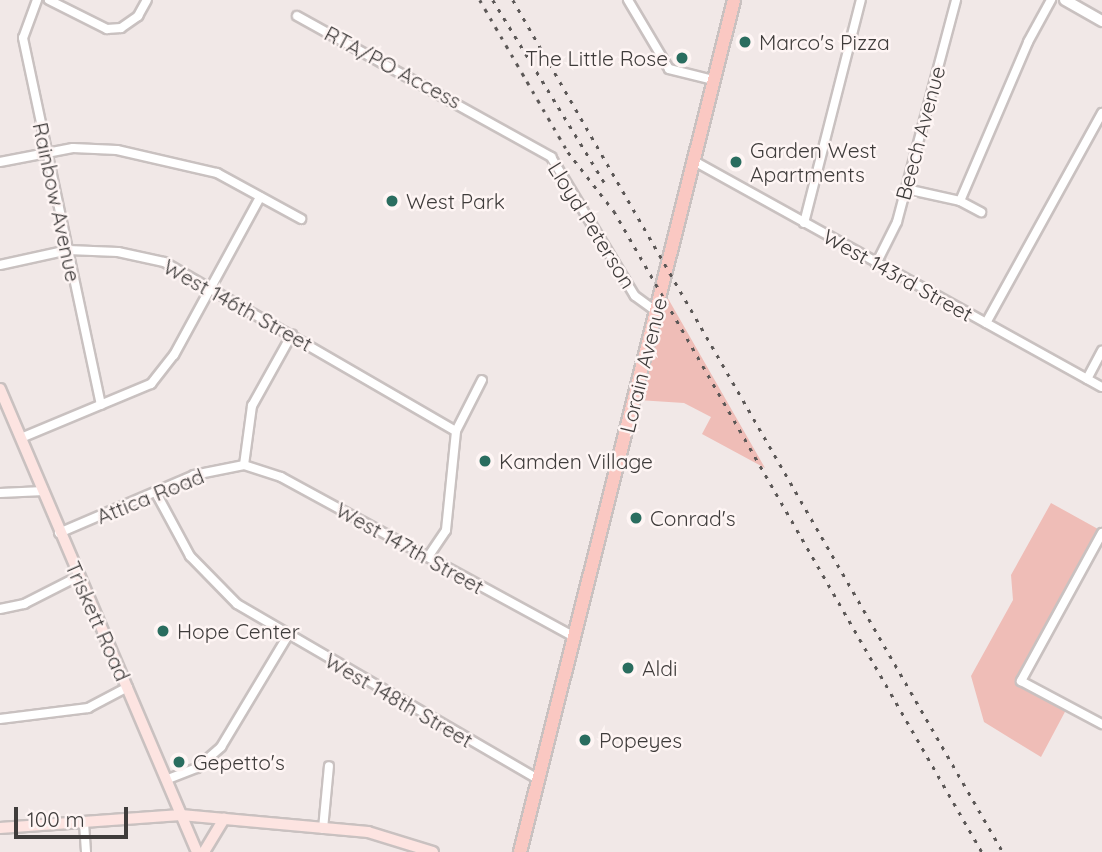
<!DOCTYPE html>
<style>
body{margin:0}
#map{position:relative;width:1102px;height:852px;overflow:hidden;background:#f1e8e7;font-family:Quicksand,sans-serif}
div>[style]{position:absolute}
.green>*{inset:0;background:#efbdb7}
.roads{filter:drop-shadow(2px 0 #c9c1c0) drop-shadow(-2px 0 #c9c1c0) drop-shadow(0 2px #c9c1c0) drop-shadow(0 -2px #c9c1c0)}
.minor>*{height:8px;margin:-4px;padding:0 4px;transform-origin:4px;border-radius:4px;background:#fff}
.tertiary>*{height:10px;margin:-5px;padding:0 5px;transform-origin:5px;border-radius:5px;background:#fff}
.secondary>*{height:10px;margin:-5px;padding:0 5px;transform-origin:5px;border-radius:5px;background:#fde4e1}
.primary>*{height:12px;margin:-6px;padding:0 6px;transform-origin:6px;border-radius:6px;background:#fac8c2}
.rail>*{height:2.5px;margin-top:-1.25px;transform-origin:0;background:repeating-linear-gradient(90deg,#5b5756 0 3.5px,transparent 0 10.5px)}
.dots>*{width:19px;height:19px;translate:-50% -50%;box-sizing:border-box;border:4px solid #fef5f4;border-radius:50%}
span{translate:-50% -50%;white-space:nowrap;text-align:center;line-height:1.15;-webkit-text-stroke:5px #fef5f4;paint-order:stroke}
.poi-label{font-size:21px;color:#3f3c3b}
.left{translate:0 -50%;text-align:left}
.right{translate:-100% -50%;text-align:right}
.street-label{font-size:21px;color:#3f3c3b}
.scale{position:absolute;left:14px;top:807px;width:114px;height:32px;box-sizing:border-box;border:4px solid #3f3c3b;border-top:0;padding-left:9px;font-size:21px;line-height:24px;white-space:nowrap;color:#3f3c3b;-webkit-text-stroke:5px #fef5f4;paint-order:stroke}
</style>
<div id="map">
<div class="green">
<i style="clip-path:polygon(666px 295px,765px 468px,702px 434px,711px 417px,684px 403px,638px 400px)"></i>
<i style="clip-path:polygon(1051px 503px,1098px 529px,1015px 680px,1067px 708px,1041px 757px,984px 722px,971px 676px,1013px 600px,1011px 575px)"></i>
</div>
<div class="roads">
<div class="minor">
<i style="left:37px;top:0;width:40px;rotate:110.2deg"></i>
<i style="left:23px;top:38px;width:375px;rotate:78deg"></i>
<i style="left:49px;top:0;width:65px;rotate:26.6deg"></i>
<i style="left:107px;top:29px;width:14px;rotate:-4deg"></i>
<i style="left:121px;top:28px;width:21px;rotate:-35deg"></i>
<i style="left:138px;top:16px;width:18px;rotate:-61deg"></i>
<i style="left:628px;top:0;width:80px;rotate:59.3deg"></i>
<i style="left:669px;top:69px;width:45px;rotate:14deg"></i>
<i style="left:297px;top:16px;width:291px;rotate:29deg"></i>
<i style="left:551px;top:157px;width:162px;rotate:58.9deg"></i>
<i style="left:635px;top:296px;width:27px;rotate:36deg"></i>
<i style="left:694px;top:161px;width:466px;rotate:29deg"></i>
<i style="left:0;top:162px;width:74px;rotate:-10.9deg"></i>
<i style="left:73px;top:148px;width:44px;rotate:2.6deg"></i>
<i style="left:117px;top:150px;width:103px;rotate:13deg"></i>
<i style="left:217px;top:173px;width:96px;rotate:28.7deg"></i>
<i style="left:906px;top:189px;width:55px;rotate:12.5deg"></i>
<i style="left:960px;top:201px;width:24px;rotate:28deg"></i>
<i style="left:960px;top:201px;width:173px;rotate:-66.8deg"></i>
<i style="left:1028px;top:42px;width:48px;rotate:-61.3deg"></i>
<i style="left:804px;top:223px;width:230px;rotate:-75.7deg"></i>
<i style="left:876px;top:264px;width:47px;rotate:-63.4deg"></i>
<i style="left:897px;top:222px;width:230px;rotate:-75.1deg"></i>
<i style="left:0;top:265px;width:70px;rotate:-12.4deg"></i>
<i style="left:68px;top:250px;width:50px;rotate:2.3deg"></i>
<i style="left:118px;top:252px;width:47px;rotate:12.3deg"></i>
<i style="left:164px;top:262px;width:337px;rotate:30.1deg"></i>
<i style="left:986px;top:323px;width:240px;rotate:-61.1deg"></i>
<i style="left:1087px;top:379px;width:32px;rotate:-62deg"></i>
<i style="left:21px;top:438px;width:141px;rotate:-22.6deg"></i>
<i style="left:151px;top:384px;width:37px;rotate:-52deg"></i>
<i style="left:174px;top:355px;width:180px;rotate:-61.4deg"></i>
<i style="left:244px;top:465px;width:60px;rotate:-82.3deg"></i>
<i style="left:252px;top:406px;width:82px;rotate:-60.9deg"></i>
<i style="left:0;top:493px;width:44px;rotate:-2.6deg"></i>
<i style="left:156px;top:493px;width:72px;rotate:61.6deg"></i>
<i style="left:190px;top:556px;width:67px;rotate:45.6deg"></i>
<i style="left:237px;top:604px;width:348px;rotate:30.2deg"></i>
<i style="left:59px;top:533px;width:147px;rotate:-23.2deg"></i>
<i style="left:194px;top:475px;width:51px;rotate:-11.3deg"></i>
<i style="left:244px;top:465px;width:39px;rotate:18deg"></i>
<i style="left:281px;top:477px;width:334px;rotate:28.6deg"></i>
<i style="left:1102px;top:533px;width:169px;rotate:118.7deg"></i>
<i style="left:1021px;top:681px;width:92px;rotate:28deg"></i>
<i style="left:428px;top:557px;width:32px;rotate:-56deg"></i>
<i style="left:446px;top:530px;width:100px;rotate:-84.2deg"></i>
<i style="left:456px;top:431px;width:57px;rotate:-63deg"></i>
<i style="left:0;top:609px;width:25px;rotate:-12deg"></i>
<i style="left:24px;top:604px;width:59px;rotate:-27deg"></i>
<i style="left:0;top:719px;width:89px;rotate:-7.1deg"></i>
<i style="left:88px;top:708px;width:45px;rotate:-27.7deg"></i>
<i style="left:168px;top:779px;width:31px;rotate:-21deg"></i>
<i style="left:197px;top:768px;width:32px;rotate:-41deg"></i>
<i style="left:221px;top:747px;width:128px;rotate:-59deg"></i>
<i style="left:84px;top:823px;width:29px;rotate:86deg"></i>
<i style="left:323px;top:829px;width:63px;rotate:-84.6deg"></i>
</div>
<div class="tertiary">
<i style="left:1065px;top:0;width:43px;rotate:29.6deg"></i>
</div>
<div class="secondary">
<i style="left:0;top:389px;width:503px;rotate:66.95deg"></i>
<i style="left:0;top:828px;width:181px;rotate:-4.1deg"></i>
<i style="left:181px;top:815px;width:188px;rotate:5.2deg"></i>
<i style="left:368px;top:832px;width:68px;rotate:17.1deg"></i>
<i style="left:204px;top:852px;width:39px;rotate:-59deg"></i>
</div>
<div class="primary">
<i style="left:520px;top:852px;width:878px;rotate:-75.9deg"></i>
</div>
</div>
<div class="rail">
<i style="left:480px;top:0;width:176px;rotate:59.9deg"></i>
<i style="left:568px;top:152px;width:75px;rotate:52.1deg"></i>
<i style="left:614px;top:211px;width:739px;rotate:60.14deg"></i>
<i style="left:493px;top:0;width:219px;rotate:58.6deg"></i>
<i style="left:513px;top:0;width:983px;rotate:60.1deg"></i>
</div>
<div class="dots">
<i style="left:745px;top:42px;background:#2a6d5f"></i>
<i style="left:682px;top:58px;background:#2a6d5f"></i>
<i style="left:736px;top:162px;background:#2a6d5f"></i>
<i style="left:392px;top:201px;background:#2a6d5f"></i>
<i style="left:485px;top:461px;background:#2a6d5f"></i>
<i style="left:636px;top:518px;background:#2a6d5f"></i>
<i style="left:163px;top:631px;background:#2a6d5f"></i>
<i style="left:628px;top:668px;background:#2a6d5f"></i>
<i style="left:585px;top:740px;background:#2a6d5f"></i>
<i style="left:179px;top:762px;background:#2a6d5f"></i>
</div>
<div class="poi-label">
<span class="left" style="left:759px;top:42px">Marco's Pizza</span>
<span class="right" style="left:668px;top:58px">The Little Rose</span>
<span class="left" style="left:750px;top:162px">Garden West<br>Apartments</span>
<span class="left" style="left:406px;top:201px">West Park</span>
<span class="left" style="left:499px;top:461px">Kamden Village</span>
<span class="left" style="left:650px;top:518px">Conrad's</span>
<span class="left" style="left:177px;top:631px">Hope Center</span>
<span class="left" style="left:642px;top:668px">Aldi</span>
<span class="left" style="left:599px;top:740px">Popeyes</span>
<span class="left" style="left:193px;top:762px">Gepetto's</span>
</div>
<div class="street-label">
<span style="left:393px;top:67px;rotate:28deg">RTA/PO Access</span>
<span style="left:920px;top:133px;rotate:-75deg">Beech Avenue</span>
<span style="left:57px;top:202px;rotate:78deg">Rainbow Avenue</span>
<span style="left:592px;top:225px;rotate:58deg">Lloyd Peterson</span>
<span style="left:898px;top:275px;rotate:29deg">West 143rd Street</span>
<span style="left:238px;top:305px;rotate:29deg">West 146th Street</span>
<span style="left:643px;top:365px;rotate:-76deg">Lorain Avenue</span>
<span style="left:150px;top:496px;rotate:-22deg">Attica Road</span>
<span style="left:410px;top:548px;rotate:29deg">West 147th Street</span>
<span style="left:98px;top:621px;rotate:66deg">Triskett Road</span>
<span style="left:399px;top:700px;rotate:30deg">West 148th Street</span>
</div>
<div class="scale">100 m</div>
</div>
